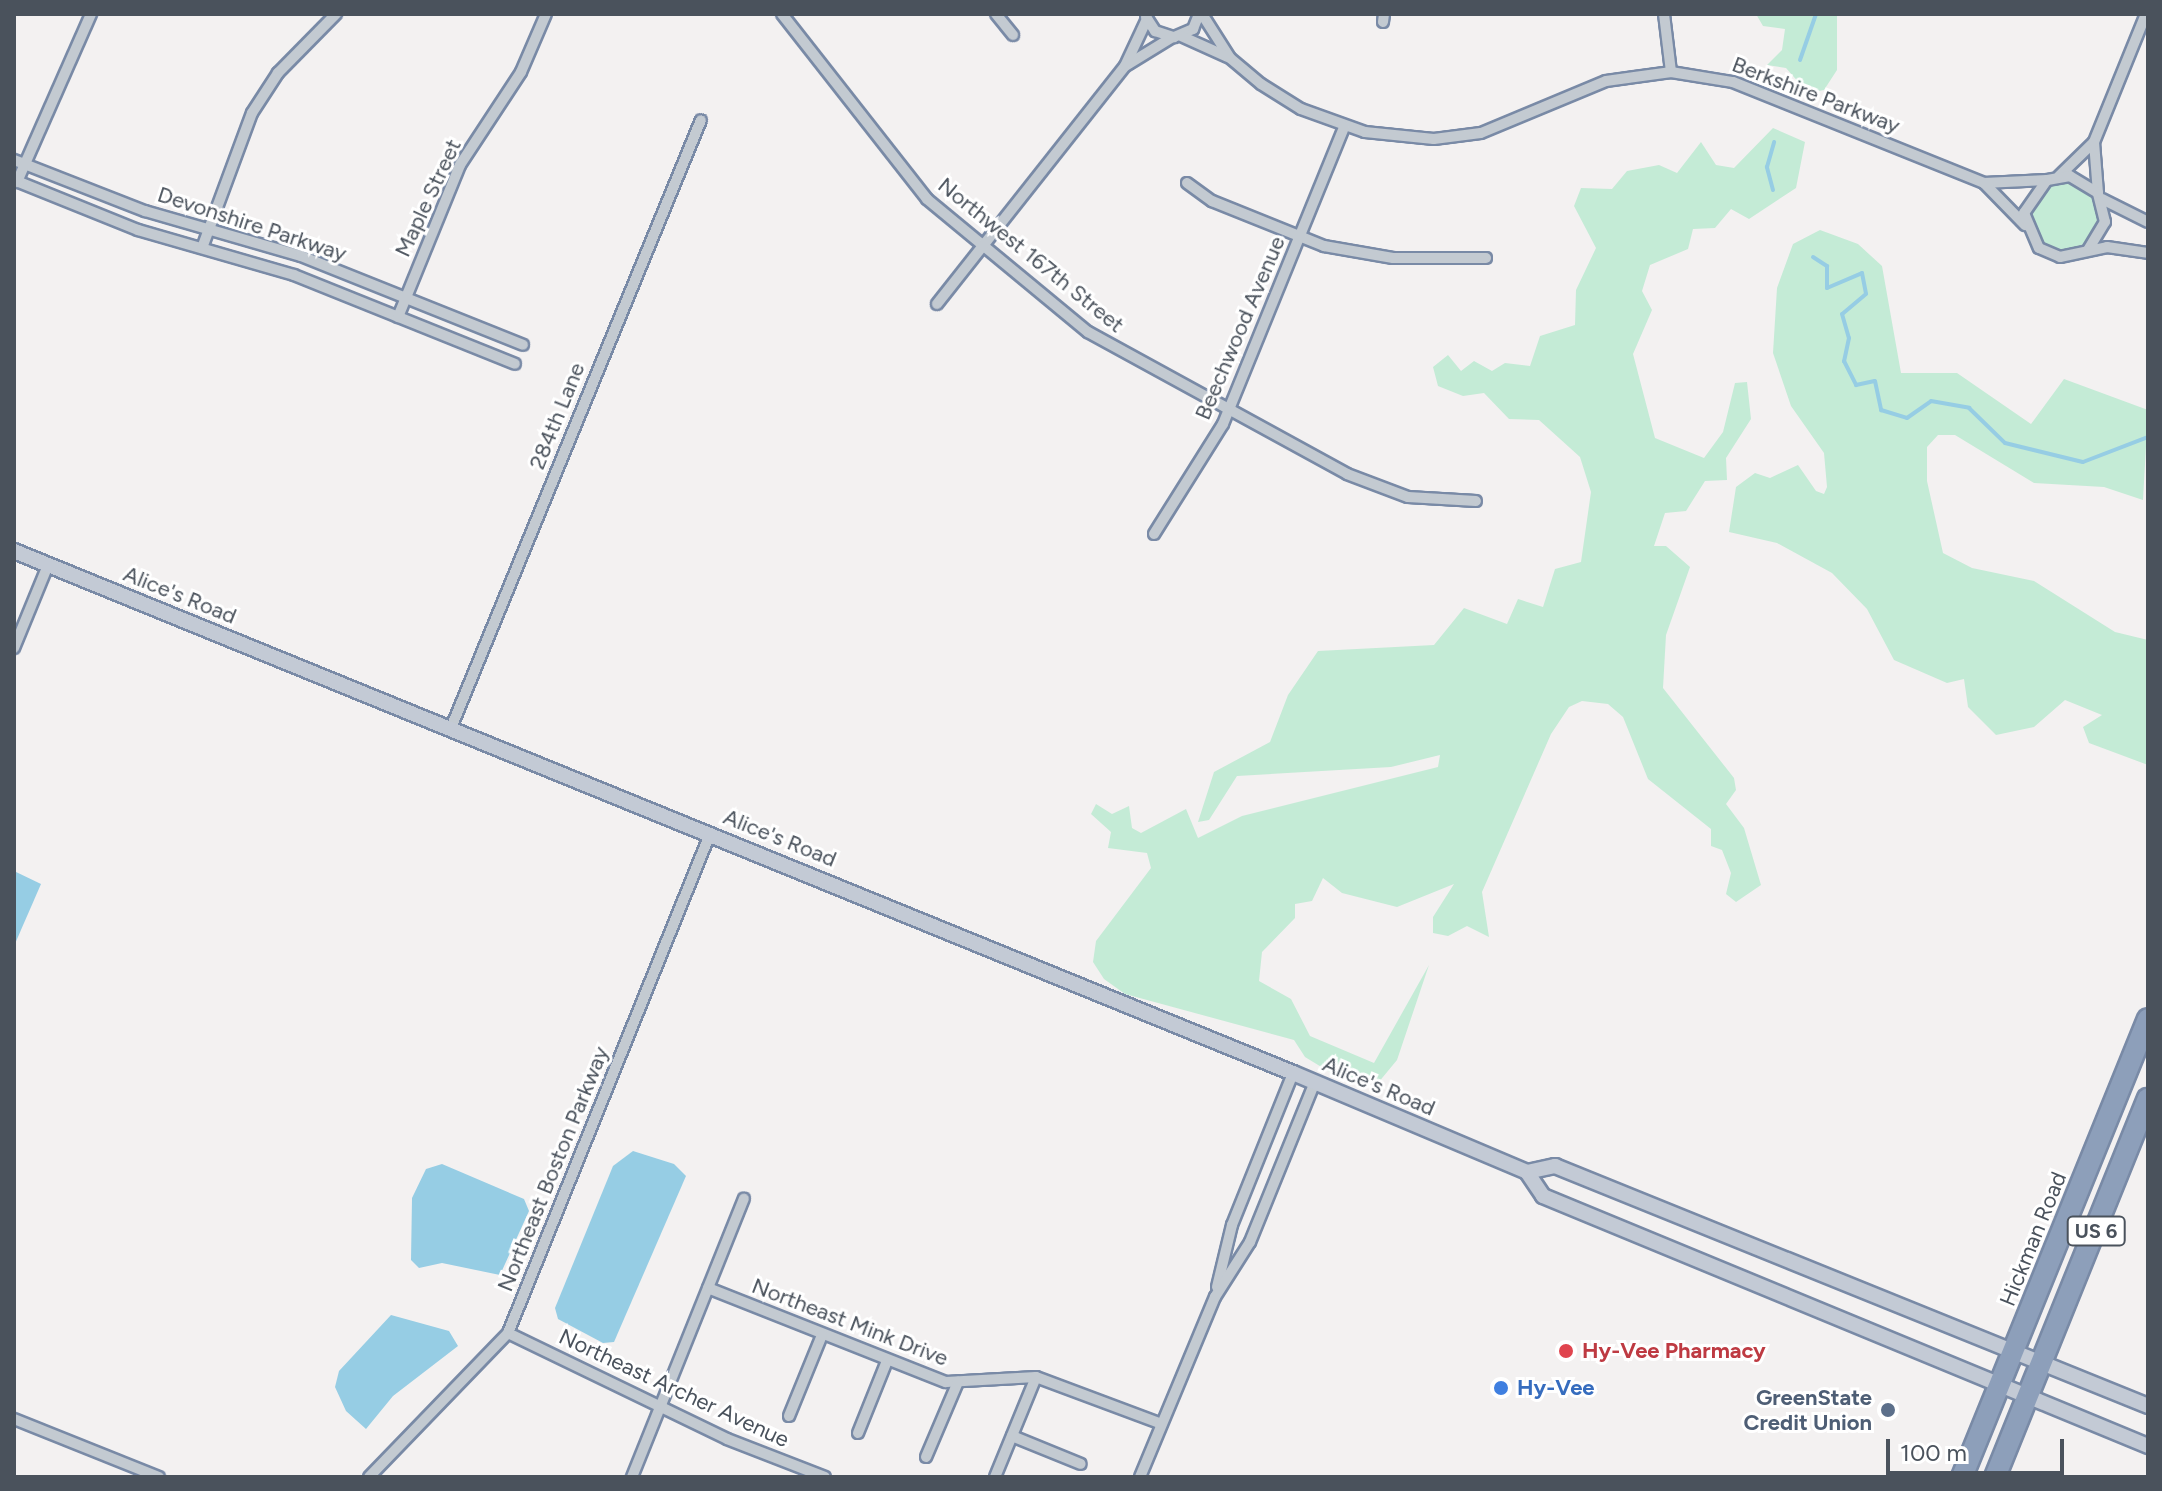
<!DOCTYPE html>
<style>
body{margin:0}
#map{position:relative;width:2162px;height:1491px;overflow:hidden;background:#f3f1f1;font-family:Figtree,sans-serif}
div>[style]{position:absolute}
.green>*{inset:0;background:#c4ebd6}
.round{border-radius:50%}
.water>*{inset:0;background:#96cde4}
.stream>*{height:4px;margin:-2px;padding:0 2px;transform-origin:2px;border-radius:2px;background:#96cde4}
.roads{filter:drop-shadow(2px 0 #798aa6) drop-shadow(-2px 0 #798aa6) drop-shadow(0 2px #798aa6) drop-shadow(0 -2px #798aa6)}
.street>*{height:10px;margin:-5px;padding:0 5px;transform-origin:5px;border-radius:5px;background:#c3cad1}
.secondary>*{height:14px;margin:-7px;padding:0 7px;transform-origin:7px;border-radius:7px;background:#c3cad5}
.highway>*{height:20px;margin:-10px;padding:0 10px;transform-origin:10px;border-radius:10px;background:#8d9fba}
.dots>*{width:22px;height:22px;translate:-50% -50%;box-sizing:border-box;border:4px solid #fff;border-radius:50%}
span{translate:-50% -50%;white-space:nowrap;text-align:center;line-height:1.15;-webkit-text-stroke:6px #fff;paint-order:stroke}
.shield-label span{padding:2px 6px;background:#fff;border:2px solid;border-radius:6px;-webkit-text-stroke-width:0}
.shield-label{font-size:20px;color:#4a525c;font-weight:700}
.street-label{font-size:22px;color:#4a525c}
.health-label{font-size:22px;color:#be3a42;font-weight:700}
.left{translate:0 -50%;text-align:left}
.shop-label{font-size:22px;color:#366cbe;font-weight:700}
.service-label{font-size:22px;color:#4e5e75;font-weight:700}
.right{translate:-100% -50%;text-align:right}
.frame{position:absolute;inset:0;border:16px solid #4a525c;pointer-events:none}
.scale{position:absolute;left:1886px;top:1439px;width:178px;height:36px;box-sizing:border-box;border:4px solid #4a525c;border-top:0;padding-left:10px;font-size:24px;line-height:28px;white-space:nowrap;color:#4a525c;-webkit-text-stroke:6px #fff;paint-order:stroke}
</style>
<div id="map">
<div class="green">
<i style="clip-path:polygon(1756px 14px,1837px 14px,1837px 70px,1824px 90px,1808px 93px,1786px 68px,1767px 65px,1782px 50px,1785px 29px,1763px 26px)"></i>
<i style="clip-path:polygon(1773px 128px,1805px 142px,1796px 188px,1749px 219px,1731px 209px,1715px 228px,1693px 229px,1688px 249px,1650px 265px,1642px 291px,1652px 310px,1633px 354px,1655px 438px,1704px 458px,1723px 432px,1735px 383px,1747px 382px,1751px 419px,1726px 458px,1727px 480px,1705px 481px,1686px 511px,1665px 513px,1654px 546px,1666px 546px,1690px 567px,1666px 635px,1663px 688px,1734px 778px,1736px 790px,1726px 804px,1744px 828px,1761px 885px,1736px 902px,1726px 894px,1731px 873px,1722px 850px,1711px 846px,1711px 829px,1648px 779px,1623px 717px,1608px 704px,1582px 701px,1569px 707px,1551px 734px,1482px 892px,1489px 937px,1467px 926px,1448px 936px,1433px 933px,1433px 917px,1454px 884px,1397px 907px,1342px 893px,1323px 878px,1312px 901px,1295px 904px,1295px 918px,1262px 952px,1259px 981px,1291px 999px,1310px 1036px,1374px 1063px,1429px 965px,1397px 1060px,1378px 1083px,1341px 1079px,1305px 1057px,1294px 1040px,1125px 994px,1104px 979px,1093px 962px,1096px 941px,1151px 868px,1147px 853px,1108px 848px,1111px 832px,1091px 814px,1096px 804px,1112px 814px,1129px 806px,1132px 828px,1141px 833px,1186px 809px,1198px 838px,1242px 816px,1438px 767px,1440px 755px,1391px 767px,1237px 776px,1209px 820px,1198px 822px,1214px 772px,1270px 742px,1288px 695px,1318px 651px,1434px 645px,1464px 608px,1507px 624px,1518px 599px,1543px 607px,1555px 569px,1581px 562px,1591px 492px,1580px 457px,1539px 420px,1509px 419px,1484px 393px,1463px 396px,1438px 386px,1433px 367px,1448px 355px,1461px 371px,1474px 361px,1492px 371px,1505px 363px,1530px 366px,1540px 336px,1575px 325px,1576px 290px,1596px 248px,1574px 206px,1581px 188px,1612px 189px,1627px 171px,1659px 165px,1677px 173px,1701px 142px,1716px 165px,1734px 168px)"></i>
<i class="round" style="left:2031px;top:182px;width:68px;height:68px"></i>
<i style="clip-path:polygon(1820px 230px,1858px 244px,1882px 266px,1901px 373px,1957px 373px,2031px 424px,2064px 379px,2148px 410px,2143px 500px,2104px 487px,2034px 483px,1955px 435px,1938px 435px,1927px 447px,1927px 481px,1943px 553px,1972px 568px,2034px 581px,2115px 632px,2148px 640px,2148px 765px,2089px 743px,2083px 727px,2102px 715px,2065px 700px,2034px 727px,1996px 735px,1968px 707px,1964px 679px,1947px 683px,1894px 660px,1867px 609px,1832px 573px,1777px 543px,1729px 532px,1736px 487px,1755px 473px,1770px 478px,1798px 465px,1816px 491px,1824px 494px,1827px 487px,1824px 453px,1791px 406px,1773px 353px,1777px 288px,1793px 244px)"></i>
</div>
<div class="water">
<i style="clip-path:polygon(14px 871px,41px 884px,14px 946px)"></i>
<i style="clip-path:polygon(633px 1151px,674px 1164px,686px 1176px,614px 1342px,603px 1343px,558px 1319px,555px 1308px,613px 1166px)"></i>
<i style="clip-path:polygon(442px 1164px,524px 1199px,529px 1211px,500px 1275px,442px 1263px,419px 1268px,411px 1260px,412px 1198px,426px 1169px)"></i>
<i style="clip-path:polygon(391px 1315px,449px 1331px,458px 1346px,393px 1396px,366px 1429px,346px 1411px,335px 1387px,339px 1371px)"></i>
</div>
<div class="stream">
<i style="left:1800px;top:60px;width:49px;rotate:-70.8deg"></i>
<i style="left:1773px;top:190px;width:24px;rotate:-105deg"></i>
<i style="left:1767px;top:167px;width:26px;rotate:-74deg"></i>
<i style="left:1813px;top:257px;width:17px;rotate:33deg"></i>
<i style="left:1827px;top:266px;width:22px;rotate:90deg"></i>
<i style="left:1827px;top:288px;width:38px;rotate:-23deg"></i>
<i style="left:1862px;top:273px;width:21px;rotate:79deg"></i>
<i style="left:1866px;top:294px;width:31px;rotate:140deg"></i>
<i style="left:1842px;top:314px;width:25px;rotate:74deg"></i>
<i style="left:1849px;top:338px;width:24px;rotate:102deg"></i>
<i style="left:1844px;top:361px;width:27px;rotate:63deg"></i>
<i style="left:1856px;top:385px;width:19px;rotate:-12deg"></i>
<i style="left:1875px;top:381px;width:30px;rotate:78deg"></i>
<i style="left:1881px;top:410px;width:27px;rotate:17deg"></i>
<i style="left:1907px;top:418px;width:29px;rotate:-35deg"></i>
<i style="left:1931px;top:401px;width:39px;rotate:10deg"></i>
<i style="left:1969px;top:408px;width:50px;rotate:44.2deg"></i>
<i style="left:2005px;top:443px;width:80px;rotate:13.7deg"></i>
<i style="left:2083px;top:462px;width:70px;rotate:-21deg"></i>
</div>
<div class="roads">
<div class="street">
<i style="left:782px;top:14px;width:235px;rotate:51.9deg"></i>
<i style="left:927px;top:199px;width:209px;rotate:39.6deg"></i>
<i style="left:1088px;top:332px;width:295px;rotate:28.7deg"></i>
<i style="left:1347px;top:474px;width:65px;rotate:20.7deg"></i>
<i style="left:1408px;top:497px;width:68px;rotate:3.4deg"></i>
<i style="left:996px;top:14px;width:27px;rotate:51deg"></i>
<i style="left:1202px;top:14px;width:52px;rotate:57.5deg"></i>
<i style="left:1230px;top:58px;width:40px;rotate:40deg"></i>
<i style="left:1261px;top:84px;width:47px;rotate:32deg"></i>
<i style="left:1301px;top:109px;width:68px;rotate:19.8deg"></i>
<i style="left:1365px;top:132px;width:69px;rotate:5.8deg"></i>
<i style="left:1434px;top:139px;width:47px;rotate:-7.3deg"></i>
<i style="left:1481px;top:133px;width:135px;rotate:-22.6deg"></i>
<i style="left:1606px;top:81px;width:66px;rotate:-7.9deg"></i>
<i style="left:1671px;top:72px;width:63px;rotate:9.2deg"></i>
<i style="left:1733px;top:82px;width:271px;rotate:21.9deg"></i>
<i style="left:1984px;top:183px;width:63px;rotate:-2.7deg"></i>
<i style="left:1664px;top:14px;width:58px;rotate:83.1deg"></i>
<i style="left:1146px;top:17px;width:17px;rotate:57deg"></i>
<i style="left:1155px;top:31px;width:20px;rotate:18deg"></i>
<i style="left:1174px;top:37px;width:21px;rotate:-23deg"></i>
<i style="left:1193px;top:29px;width:16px;rotate:-68deg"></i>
<i style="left:1383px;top:22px;width:8px;rotate:-83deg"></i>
<i style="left:1181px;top:36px;width:51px;rotate:24.1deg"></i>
<i style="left:1127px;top:65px;width:52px;rotate:-31.5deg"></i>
<i style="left:14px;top:160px;width:141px;rotate:21.3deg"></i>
<i style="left:145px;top:211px;width:162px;rotate:16.1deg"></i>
<i style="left:301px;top:256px;width:239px;rotate:21.8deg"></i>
<i style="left:2059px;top:176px;width:49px;rotate:-44.2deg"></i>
<i style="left:14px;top:180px;width:134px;rotate:22deg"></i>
<i style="left:138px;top:230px;width:162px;rotate:16.1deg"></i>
<i style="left:294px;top:275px;width:238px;rotate:21.9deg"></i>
<i style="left:17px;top:182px;width:184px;rotate:-66.2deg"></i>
<i style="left:1187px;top:183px;width:31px;rotate:36deg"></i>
<i style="left:1212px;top:201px;width:121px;rotate:21.9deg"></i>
<i style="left:1324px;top:246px;width:70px;rotate:9.9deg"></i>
<i style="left:1393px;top:258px;width:93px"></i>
<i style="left:1984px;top:183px;width:59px;rotate:45.7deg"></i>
<i style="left:2098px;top:193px;width:51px;rotate:-94.5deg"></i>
<i style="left:2094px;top:142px;width:138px;rotate:-67.9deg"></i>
<i style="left:2102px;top:199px;width:51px;rotate:26.6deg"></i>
<i style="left:202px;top:248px;width:144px;rotate:-69.7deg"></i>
<i style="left:252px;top:113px;width:48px;rotate:-57deg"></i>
<i style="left:278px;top:73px;width:83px;rotate:-45.5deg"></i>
<i style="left:2088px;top:250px;width:33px;rotate:-59deg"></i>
<i style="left:2105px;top:222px;width:30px;rotate:-104deg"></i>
<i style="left:2098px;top:193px;width:33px;rotate:-149deg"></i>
<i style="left:2070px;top:176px;width:23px;rotate:170deg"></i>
<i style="left:2047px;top:180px;width:40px;rotate:124.9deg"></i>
<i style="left:2024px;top:213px;width:38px;rotate:67deg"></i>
<i style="left:2039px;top:248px;width:23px;rotate:23deg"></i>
<i style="left:2060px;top:257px;width:48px;rotate:-12deg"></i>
<i style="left:2107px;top:247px;width:41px;rotate:8.3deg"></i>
<i style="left:937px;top:304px;width:303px;rotate:-51.7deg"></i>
<i style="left:1125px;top:66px;width:52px;rotate:-64.9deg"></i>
<i style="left:398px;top:317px;width:164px;rotate:-67.8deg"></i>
<i style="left:460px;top:165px;width:111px;rotate:-56.7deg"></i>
<i style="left:521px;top:72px;width:63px;rotate:-66.7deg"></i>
<i style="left:1154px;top:534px;width:130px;rotate:-57.9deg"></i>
<i style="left:1223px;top:424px;width:321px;rotate:-67.8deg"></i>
<i style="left:14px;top:648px;width:90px;rotate:-67.7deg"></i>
<i style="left:451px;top:728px;width:657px;rotate:-67.65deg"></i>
<i style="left:1217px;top:1287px;width:64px;rotate:-76.4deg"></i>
<i style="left:1232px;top:1225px;width:164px;rotate:-68.1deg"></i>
<i style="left:708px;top:1288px;width:256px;rotate:21.6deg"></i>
<i style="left:946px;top:1382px;width:90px;rotate:-3.2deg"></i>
<i style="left:1036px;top:1377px;width:134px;rotate:20.5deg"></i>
<i style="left:508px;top:1333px;width:243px;rotate:25.8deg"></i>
<i style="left:727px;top:1439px;width:105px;rotate:21.2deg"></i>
<i style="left:789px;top:1416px;width:87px;rotate:-67.8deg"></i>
<i style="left:14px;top:1419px;width:156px;rotate:21.8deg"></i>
<i style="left:858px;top:1433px;width:78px;rotate:-68.1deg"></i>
<i style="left:1012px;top:1436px;width:74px;rotate:22.1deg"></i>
<i style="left:926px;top:1457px;width:82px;rotate:-66.9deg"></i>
<i style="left:369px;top:1477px;width:200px;rotate:-46deg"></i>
<i style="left:508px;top:1333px;width:538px;rotate:-67.96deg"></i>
<i style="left:632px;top:1477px;width:300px;rotate:-68.1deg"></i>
<i style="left:995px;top:1477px;width:108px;rotate:-67.7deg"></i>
<i style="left:1140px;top:1477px;width:195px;rotate:-67.4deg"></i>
<i style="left:1215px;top:1297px;width:65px;rotate:-57.5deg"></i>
<i style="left:1250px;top:1242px;width:173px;rotate:-67.9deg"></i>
</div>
<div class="secondary">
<i style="left:14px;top:551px;width:1381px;rotate:22.2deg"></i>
<i style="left:1293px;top:1073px;width:254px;rotate:22.9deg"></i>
<i style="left:1527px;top:1172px;width:29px;rotate:56deg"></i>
<i style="left:1543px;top:1196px;width:655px;rotate:22.45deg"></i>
<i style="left:1527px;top:1172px;width:29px;rotate:-12deg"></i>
<i style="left:1555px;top:1166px;width:640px;rotate:22.03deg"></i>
</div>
<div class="highway">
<i style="left:1962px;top:1477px;width:494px;rotate:-67.9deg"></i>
<i style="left:1995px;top:1477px;width:408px;rotate:-68deg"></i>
</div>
</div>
<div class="dots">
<i style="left:1566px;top:1351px;background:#e0444e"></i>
<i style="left:1501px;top:1388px;background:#3f7fe0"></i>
<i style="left:1888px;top:1410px;background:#5c6f8a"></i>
</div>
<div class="shield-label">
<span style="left:2096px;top:1231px">US 6</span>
</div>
<div class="street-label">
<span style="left:1816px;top:95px;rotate:21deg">Berkshire Parkway</span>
<span style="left:428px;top:198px;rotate:-65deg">Maple Street</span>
<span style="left:252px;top:224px;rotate:18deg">Devonshire Parkway</span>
<span style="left:1031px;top:255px;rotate:39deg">Northwest 167th Street</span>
<span style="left:1240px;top:328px;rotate:-67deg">Beechwood Avenue</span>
<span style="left:557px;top:416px;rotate:-68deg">284th Lane</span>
<span style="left:180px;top:595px;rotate:22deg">Alice's Road</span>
<span style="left:780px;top:838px;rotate:22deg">Alice's Road</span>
<span style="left:1379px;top:1086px;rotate:23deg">Alice's Road</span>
<span style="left:553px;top:1169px;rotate:-68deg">Northeast Boston Parkway</span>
<span style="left:2033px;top:1239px;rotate:-68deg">Hickman Road</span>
<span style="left:850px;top:1322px;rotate:21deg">Northeast Mink Drive</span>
<span style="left:674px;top:1388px;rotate:25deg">Northeast Archer Avenue</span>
</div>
<div class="health-label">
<span class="left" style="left:1582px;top:1351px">Hy-Vee Pharmacy</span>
</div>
<div class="shop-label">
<span class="left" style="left:1517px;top:1388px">Hy-Vee</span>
</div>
<div class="service-label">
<span class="right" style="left:1872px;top:1410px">GreenState<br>Credit Union</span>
</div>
<div class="frame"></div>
<div class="scale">100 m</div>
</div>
